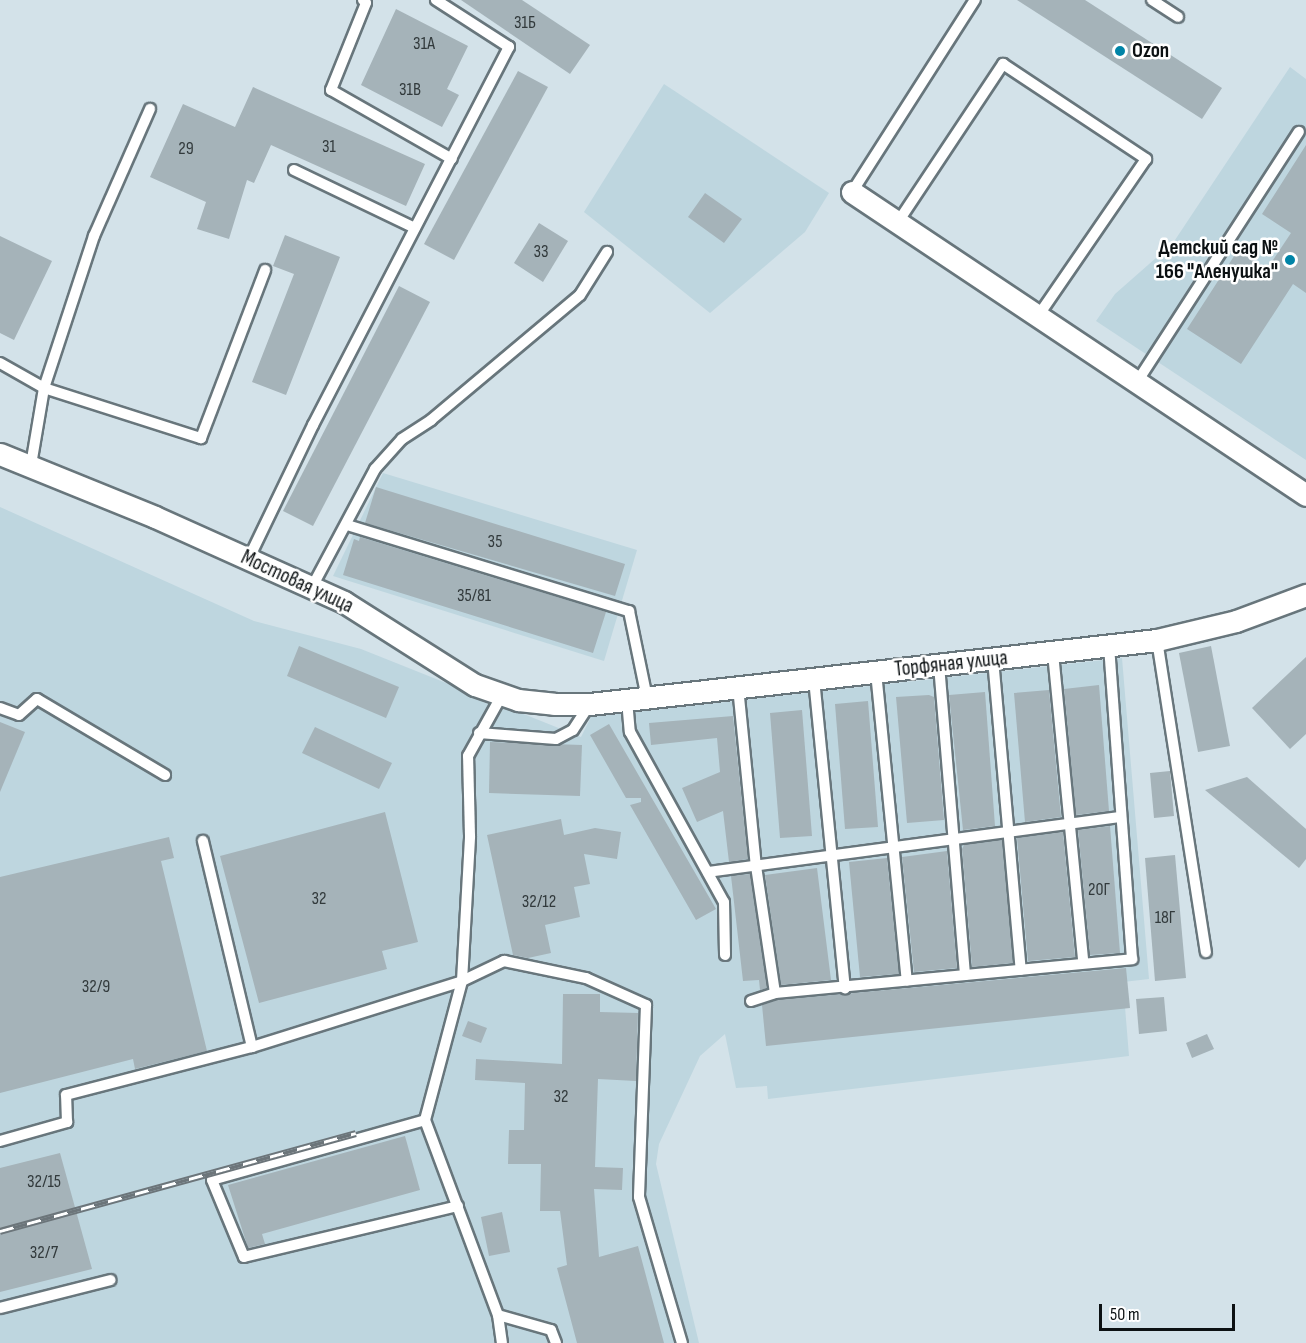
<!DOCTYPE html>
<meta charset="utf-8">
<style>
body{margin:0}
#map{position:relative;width:1306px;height:1343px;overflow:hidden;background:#d3e2e9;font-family:"Sofia Sans Condensed",sans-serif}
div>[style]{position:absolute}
.built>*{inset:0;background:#bed6df}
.building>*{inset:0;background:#a5b3b9}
.roads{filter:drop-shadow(2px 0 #68767c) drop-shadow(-2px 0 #68767c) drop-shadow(0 2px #68767c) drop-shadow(0 -2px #68767c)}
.service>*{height:10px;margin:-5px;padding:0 5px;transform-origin:5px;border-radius:5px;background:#fff}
.minor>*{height:21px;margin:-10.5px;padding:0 10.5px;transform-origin:10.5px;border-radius:10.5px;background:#fff}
.rail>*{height:7px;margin-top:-3.5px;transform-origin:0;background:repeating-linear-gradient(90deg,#fff 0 14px,#6c757a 0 28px);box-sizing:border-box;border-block:2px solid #6c757a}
.dots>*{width:16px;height:16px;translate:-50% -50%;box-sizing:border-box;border:3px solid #fff;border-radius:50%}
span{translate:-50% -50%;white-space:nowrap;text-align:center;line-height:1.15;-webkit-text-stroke:5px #fff;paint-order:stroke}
.number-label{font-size:18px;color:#323a3c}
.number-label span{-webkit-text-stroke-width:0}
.poi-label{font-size:21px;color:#0c1113;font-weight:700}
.left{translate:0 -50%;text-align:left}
.right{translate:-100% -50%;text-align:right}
.street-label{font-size:21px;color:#0c1113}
.scale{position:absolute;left:1099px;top:1304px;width:136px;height:27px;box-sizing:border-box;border:3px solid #0c1113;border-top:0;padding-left:8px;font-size:18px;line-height:21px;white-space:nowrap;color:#0c1113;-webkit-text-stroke:4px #fff;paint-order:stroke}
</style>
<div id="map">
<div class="built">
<i style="clip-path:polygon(1290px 67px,1306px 79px,1306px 460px,1096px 321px,1115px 294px,1173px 243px)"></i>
<i style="clip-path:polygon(664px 84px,829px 193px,805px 232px,710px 313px,584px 212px)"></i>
<i style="clip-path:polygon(383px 473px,637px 550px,604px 661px,333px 576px)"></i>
<i style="clip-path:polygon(0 507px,254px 621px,361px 649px,581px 737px,591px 717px,1122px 658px,1149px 979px,1123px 982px,1129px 1056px,768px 1099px,767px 1086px,736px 1088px,725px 1034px,700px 1056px,659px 1144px,656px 1164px,699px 1343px,0 1343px)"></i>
</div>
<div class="building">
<i style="clip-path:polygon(461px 0,522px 0,590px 45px,570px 74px)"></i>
<i style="clip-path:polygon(1017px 0,1085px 0,1222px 88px,1202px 119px)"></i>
<i style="clip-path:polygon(396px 9px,468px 46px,447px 89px,459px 95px,442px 127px,361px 85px)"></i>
<i style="clip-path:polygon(518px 71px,548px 87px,454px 260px,424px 244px)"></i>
<i style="clip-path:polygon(253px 87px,425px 164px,406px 206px,271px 145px,254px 183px,247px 180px,229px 239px,197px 229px,206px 202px,150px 177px,183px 104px,235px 127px)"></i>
<i style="clip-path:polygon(1306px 145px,1306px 293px,1293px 284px,1241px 364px,1187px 329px,1238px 250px,1267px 269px,1291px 233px,1262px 214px)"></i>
<i style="clip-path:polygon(705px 193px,742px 219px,724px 243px,688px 217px)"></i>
<i style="clip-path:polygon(539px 223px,568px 241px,543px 282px,514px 263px)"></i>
<i style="clip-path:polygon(285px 235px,340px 257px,286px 395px,252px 382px,294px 274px,273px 266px)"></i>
<i style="clip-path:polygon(0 236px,52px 261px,14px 340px,0 333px)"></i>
<i style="clip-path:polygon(399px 286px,430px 302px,313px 526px,283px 511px)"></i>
<i style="clip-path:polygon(376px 487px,625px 564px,615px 596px,365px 523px)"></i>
<i style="clip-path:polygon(360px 537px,606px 612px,593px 653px,343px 575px,354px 539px,359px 541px)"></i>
<i style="clip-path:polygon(299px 646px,399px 687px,386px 718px,287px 676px)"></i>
<i style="clip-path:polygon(1211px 646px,1230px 746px,1198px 752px,1179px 653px)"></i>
<i style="clip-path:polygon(1306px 657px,1306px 734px,1290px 749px,1252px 708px)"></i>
<i style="clip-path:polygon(1099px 685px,1109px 811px,1076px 815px,1064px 689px)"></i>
<i style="clip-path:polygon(1049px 690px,1061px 817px,1025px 822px,1014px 693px)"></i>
<i style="clip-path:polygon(985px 692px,995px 826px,963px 830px,949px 695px)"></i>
<i style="clip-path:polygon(929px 695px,934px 697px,944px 820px,907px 823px,896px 697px)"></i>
<i style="clip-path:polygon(868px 701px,878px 827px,845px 829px,835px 704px)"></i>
<i style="clip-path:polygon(802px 710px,812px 836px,780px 838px,770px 713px)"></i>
<i style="clip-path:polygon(733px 716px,748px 859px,729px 862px,723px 811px,697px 822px,682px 788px,720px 772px,717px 738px,651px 745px,649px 723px)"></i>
<i style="clip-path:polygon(0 722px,25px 732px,0 792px)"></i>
<i style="clip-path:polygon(609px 724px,716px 909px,696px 920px,630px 805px,641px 802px,641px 798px,626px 798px,590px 735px)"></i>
<i style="clip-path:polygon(315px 727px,392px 763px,379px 789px,302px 753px)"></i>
<i style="clip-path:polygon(490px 742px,582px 745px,580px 796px,489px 793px)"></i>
<i style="clip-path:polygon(1170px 771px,1174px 816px,1154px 818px,1150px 773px)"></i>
<i style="clip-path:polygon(1247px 777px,1306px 829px,1306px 859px,1299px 868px,1205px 790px)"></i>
<i style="clip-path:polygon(385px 812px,418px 942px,382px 951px,387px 969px,259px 1003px,220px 856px)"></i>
<i style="clip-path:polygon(561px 819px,564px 835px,595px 828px,621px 832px,617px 859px,584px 854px,590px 884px,574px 887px,580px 917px,545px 925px,551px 953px,528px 958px,513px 955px,487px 835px)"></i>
<i style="clip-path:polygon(1110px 826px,1120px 953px,1090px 955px,1078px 830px)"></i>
<i style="clip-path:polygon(1063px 832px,1075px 957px,1028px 961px,1017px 838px)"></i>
<i style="clip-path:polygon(169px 837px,174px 858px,161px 861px,207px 1051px,135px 1069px,133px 1059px,0 1093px,0 877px)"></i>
<i style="clip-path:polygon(1002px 840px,1013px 963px,972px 967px,962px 849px,964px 845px)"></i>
<i style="clip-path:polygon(947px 851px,957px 968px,914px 972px,902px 857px)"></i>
<i style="clip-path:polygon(1175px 855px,1186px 978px,1155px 981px,1145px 858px)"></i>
<i style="clip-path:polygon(887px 858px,899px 974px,860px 977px,849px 862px)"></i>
<i style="clip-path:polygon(817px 868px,831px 980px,781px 985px,765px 875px)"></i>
<i style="clip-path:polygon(750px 874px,767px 988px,760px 990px,759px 980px,743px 981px,731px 876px)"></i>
<i style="clip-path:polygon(1126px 968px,1130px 1008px,766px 1046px,762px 1005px,777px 1000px)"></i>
<i style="clip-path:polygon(563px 994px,600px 994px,600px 1012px,638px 1013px,636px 1081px,598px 1079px,595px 1167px,623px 1168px,622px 1190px,594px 1189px,599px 1257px,638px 1246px,664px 1343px,577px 1343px,557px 1268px,567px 1265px,560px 1211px,540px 1211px,541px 1164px,508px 1164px,509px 1130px,524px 1130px,525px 1083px,475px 1080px,476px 1059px,562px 1064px)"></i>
<i style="clip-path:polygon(1164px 997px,1167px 1031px,1139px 1034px,1136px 999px)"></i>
<i style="clip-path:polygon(468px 1021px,487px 1028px,481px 1043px,462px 1036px)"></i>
<i style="clip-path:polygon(1207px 1034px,1214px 1049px,1192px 1058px,1186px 1043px)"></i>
<i style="clip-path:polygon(405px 1136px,420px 1190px,262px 1234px,265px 1244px,248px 1248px,228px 1185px)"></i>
<i style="clip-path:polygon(60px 1153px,92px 1269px,0 1292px,0 1168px)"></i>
<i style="clip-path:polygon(502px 1212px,510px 1252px,489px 1256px,481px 1217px)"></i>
</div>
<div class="roads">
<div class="service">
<i style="left:363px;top:0;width:4px;rotate:45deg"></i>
<i style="left:366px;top:3px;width:94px;rotate:111.9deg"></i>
<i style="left:331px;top:90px;width:139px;rotate:29.7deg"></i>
<i style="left:1152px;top:0;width:31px;rotate:33deg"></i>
<i style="left:294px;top:170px;width:134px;rotate:25.6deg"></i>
<i style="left:852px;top:192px;width:228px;rotate:-57.4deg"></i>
<i style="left:898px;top:222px;width:190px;rotate:-56.4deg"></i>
<i style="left:1003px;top:64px;width:172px;rotate:33.6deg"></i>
<i style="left:1146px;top:159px;width:191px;rotate:124.5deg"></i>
<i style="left:0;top:363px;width:51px;rotate:29.6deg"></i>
<i style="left:44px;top:388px;width:165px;rotate:17.7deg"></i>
<i style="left:201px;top:438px;width:180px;rotate:-69.1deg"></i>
<i style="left:1137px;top:382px;width:298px;rotate:-57.1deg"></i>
<i style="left:31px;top:465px;width:78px;rotate:-80.4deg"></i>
<i style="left:44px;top:388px;width:160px;rotate:-71.8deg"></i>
<i style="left:94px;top:236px;width:139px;rotate:-66.2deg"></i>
<i style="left:347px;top:525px;width:295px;rotate:17deg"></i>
<i style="left:629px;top:611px;width:89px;rotate:78.3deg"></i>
<i style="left:249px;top:558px;width:148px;rotate:-64.3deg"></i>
<i style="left:313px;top:425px;width:426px;rotate:-62.6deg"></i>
<i style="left:509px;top:47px;width:87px;rotate:-147.2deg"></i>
<i style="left:312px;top:587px;width:134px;rotate:-61.9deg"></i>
<i style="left:375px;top:469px;width:40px;rotate:-48deg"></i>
<i style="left:402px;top:439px;width:35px;rotate:-33deg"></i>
<i style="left:431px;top:420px;width:194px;rotate:-40deg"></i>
<i style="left:580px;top:295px;width:51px;rotate:-57.9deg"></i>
<i style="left:1157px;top:640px;width:316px;rotate:81.1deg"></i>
<i style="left:1053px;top:653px;width:309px;rotate:84.4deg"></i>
<i style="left:993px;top:659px;width:312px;rotate:84.9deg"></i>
<i style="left:939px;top:665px;width:311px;rotate:85.2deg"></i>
<i style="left:876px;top:672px;width:310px;rotate:84.3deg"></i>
<i style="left:814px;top:679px;width:311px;rotate:84.3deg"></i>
<i style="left:738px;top:687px;width:180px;rotate:84.3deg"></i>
<i style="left:756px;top:866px;width:128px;rotate:81.5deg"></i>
<i style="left:627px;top:700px;width:32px;rotate:85deg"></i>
<i style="left:630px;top:732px;width:194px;rotate:61.1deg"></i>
<i style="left:724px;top:902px;width:53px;rotate:88.9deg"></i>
<i style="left:0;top:708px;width:20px;rotate:20deg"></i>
<i style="left:19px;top:715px;width:24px;rotate:-42deg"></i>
<i style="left:37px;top:699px;width:149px;rotate:30.7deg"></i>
<i style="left:479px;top:733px;width:77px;rotate:4.5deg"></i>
<i style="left:556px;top:739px;width:19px;rotate:-28deg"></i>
<i style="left:573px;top:730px;width:31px;rotate:-57deg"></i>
<i style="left:708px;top:872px;width:416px;rotate:-7.6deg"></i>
<i style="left:751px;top:1001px;width:25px;rotate:-18deg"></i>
<i style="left:775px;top:993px;width:359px;rotate:-5.4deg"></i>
<i style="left:1132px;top:959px;width:313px;rotate:-94.2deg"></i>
<i style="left:252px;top:1047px;width:220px;rotate:-17.4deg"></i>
<i style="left:462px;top:981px;width:145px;rotate:-86.8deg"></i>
<i style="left:470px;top:836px;width:80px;rotate:-91.4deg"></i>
<i style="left:468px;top:756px;width:70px;rotate:-60.9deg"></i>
<i style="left:425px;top:1120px;width:208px;rotate:69.5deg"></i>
<i style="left:498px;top:1315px;width:28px;rotate:82deg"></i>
<i style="left:0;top:1141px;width:70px;rotate:-15.8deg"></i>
<i style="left:67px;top:1122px;width:27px;rotate:-92deg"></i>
<i style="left:66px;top:1095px;width:192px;rotate:-14.5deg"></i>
<i style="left:252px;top:1047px;width:212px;rotate:-103.4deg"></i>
<i style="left:458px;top:1206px;width:220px;rotate:166.6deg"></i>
<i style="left:244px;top:1257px;width:83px;rotate:-112.6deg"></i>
<i style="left:212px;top:1180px;width:221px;rotate:-15.7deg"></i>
<i style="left:425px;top:1120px;width:144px;rotate:-75.1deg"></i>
<i style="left:462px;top:981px;width:47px;rotate:-25.5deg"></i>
<i style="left:504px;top:961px;width:84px;rotate:11.7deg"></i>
<i style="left:586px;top:978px;width:66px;rotate:24.2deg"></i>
<i style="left:646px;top:1005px;width:192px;rotate:92.1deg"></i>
<i style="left:639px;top:1197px;width:152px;rotate:73.6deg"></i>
<i style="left:0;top:1308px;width:114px;rotate:-14.2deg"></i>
<i style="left:498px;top:1315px;width:55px;rotate:15.8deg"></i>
<i style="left:551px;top:1330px;width:14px;rotate:69deg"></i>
</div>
<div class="minor">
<i style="left:852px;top:192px;width:546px;rotate:33.72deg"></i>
<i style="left:0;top:454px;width:167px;rotate:22.1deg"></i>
<i style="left:155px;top:517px;width:207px;rotate:24.2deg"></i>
<i style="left:344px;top:602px;width:155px;rotate:32.4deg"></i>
<i style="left:475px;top:685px;width:46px;rotate:19.2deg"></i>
<i style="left:518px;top:700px;width:36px;rotate:6deg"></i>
<i style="left:554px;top:704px;width:36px"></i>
<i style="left:590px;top:704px;width:571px;rotate:-6.44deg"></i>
<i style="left:1157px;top:640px;width:81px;rotate:-13.5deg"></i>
<i style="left:1236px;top:621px;width:75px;rotate:-20.4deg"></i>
</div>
</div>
<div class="rail">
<i style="left:0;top:1231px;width:369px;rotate:-15.4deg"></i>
</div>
<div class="dots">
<i style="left:1120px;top:51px;background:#0084a7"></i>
<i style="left:1290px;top:260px;background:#0084a7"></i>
</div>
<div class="number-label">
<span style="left:525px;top:23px">31Б</span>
<span style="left:424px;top:44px">31А</span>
<span style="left:410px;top:90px">31В</span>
<span style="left:329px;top:147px">31</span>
<span style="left:186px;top:149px">29</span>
<span style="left:541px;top:252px">33</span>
<span style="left:495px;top:542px">35</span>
<span style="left:474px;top:596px">35/81</span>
<span style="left:1099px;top:890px">20Г</span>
<span style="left:319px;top:899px">32</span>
<span style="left:539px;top:902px">32/12</span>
<span style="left:1165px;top:918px">18Г</span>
<span style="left:96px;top:987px">32/9</span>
<span style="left:561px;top:1097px">32</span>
<span style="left:44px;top:1182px">32/15</span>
<span style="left:44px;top:1253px">32/7</span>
</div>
<div class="poi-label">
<span class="left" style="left:1132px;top:51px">Ozon</span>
<span class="right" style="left:1278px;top:260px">Детский сад №<br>166 "Аленушка"</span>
</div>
<div class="street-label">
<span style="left:297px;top:582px;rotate:25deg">Мостовая улица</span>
<span style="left:951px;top:664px;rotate:-6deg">Торфяная улица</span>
</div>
<div class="scale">50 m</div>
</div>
